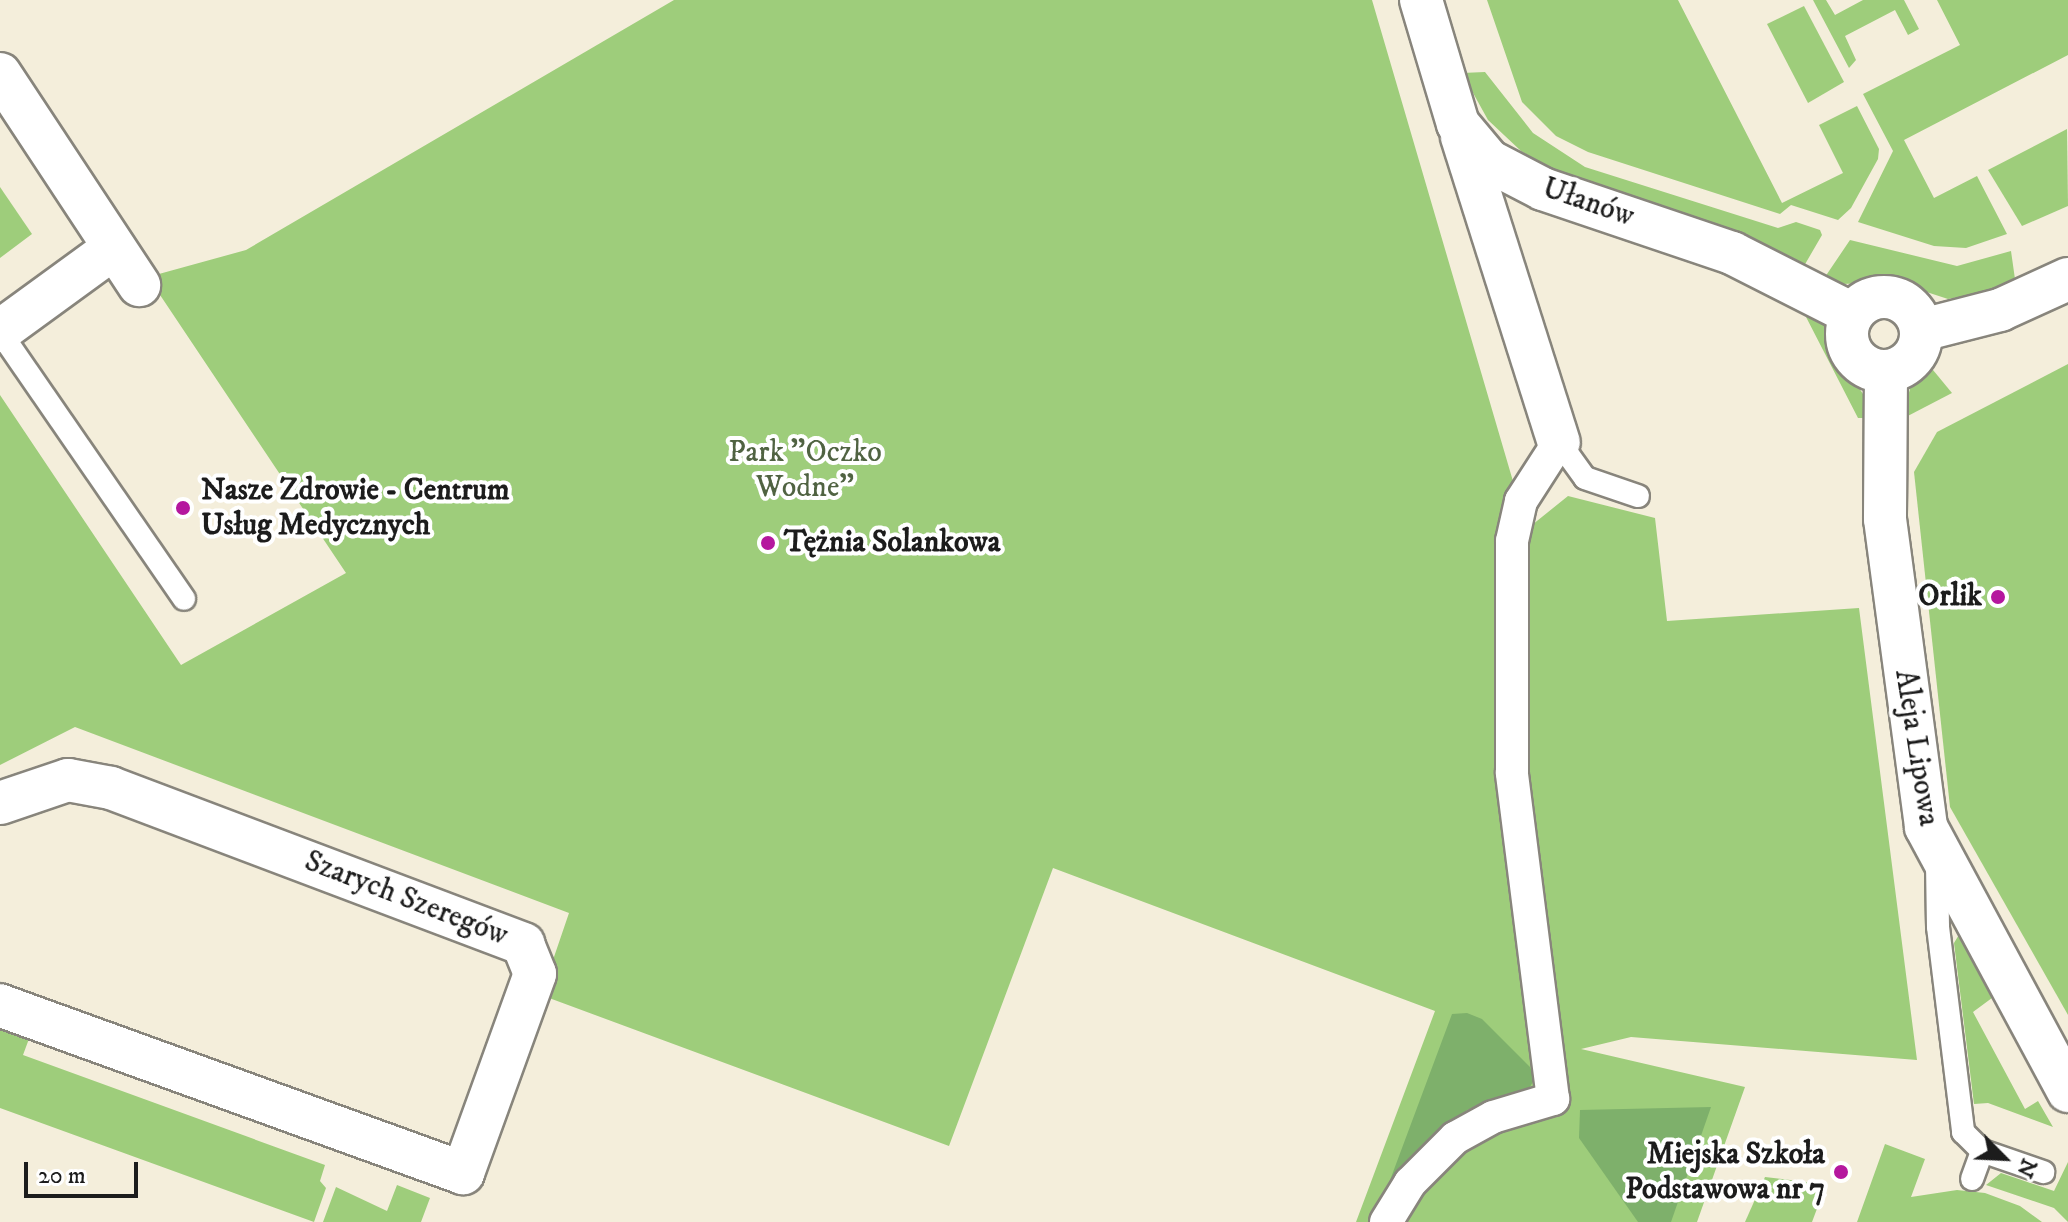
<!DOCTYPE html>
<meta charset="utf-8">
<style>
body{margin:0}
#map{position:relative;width:2068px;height:1222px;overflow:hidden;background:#f4eedb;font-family:"IM FELL DW Pica",serif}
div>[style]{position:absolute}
.green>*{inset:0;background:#9ecd7b}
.forest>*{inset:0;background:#7eb06b}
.roads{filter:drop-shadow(2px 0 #88857c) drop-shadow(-2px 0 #88857c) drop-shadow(0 2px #88857c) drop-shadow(0 -2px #88857c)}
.service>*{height:22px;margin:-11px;padding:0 11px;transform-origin:11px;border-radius:11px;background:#fff}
.pedestrian>*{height:32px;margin:-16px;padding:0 16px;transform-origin:16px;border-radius:16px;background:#fff}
.minor>*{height:42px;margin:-21px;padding:0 21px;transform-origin:21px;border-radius:21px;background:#fff}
.minor>.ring{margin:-21px;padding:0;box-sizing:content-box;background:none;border:42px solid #fff;border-radius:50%}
.dots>*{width:22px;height:22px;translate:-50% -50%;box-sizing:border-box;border:4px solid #fff;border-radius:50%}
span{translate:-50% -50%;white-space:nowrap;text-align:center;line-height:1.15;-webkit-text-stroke:8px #fff;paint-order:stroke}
.street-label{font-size:30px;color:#1c1c1c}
.park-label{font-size:30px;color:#506342}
.poi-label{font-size:30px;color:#1c1c1c;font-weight:700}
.left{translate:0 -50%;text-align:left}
.right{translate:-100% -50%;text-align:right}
.north{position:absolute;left:1964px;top:1118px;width:80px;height:80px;-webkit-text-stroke:6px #fff;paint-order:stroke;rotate:114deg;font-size:22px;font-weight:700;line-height:32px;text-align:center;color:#1c1c1c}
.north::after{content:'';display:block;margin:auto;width:28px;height:36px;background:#1c1c1c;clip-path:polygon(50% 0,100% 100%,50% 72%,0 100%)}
.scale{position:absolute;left:24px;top:1162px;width:114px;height:36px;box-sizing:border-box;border:4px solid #1c1c1c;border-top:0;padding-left:10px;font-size:24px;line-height:28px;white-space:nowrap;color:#1c1c1c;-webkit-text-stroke:6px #fff;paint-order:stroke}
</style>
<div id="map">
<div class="green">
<i style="clip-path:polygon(674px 0,1372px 0,1527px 529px,1568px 496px,1655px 518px,1667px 621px,1859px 608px,1917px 1060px,1631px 1037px,1581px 1049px,1745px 1087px,1697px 1222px,1356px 1222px,1435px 1011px,1053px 868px,949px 1146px,541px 995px,569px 913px,75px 727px,0 765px,0 395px,181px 665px,346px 573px,148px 277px,246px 250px)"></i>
<i style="clip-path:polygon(1487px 0,1678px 0,1782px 203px,1843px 173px,1819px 125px,1857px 106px,1879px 149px,1878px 159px,1851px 208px,1838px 220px,1791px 205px,1780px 214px,1588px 152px,1556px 136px,1522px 102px)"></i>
<i style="clip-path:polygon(1813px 0,1826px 0,1835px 15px,1863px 0,1904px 0,1919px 29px,1908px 35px,1895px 10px,1845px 36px,1856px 60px,1849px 68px)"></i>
<i style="clip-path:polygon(1937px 0,2068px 0,2068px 55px,1904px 140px,1934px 198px,1977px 176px,2007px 234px,1966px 248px,1934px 246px,1858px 222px,1893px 151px,1863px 94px,1960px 45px)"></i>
<i style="clip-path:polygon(1804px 6px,1844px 82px,1808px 103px,1767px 24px)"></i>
<i style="clip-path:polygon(1485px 72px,1533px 133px,1585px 167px,1778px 228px,1796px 222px,1820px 230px,1822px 235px,1804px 266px,1729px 231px,1577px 184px,1521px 151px,1488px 120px,1462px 73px)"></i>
<i style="clip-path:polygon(2067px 129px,2068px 206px,2022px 226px,1988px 170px)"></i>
<i style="clip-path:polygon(0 187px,32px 234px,0 258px)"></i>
<i style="clip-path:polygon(1850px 240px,1957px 266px,2011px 251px,2015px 279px,2004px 289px,1948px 299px,1896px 282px,1842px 284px,1825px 277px)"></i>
<i style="clip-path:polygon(1808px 309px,1830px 330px,1840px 359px,1863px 394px,1867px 418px,1858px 418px,1805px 315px)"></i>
<i style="clip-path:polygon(2068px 364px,2068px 1015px,1950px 807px,1914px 472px,1937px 432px)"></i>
<i style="clip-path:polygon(1933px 370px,1952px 393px,1902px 419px,1911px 385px,1919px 373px)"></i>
<i style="clip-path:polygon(1960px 933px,1996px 995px,1973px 1012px,2025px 1109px,2038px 1101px,2053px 1127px,1988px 1103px,1974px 1104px,1954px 943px)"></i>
<i style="clip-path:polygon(0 1016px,33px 1028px,23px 1055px,325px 1165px,320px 1181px,326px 1188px,314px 1222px,0 1108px)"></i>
<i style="clip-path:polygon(1885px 1144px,1925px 1159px,1911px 1197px,1957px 1190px,1985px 1193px,2020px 1206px,2042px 1222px,1857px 1222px)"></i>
<i style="clip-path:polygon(2068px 1162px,2068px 1222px,2054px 1208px,1986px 1185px,2001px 1173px,2054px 1191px)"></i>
<i style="clip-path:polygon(1765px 1177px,1814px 1183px,1818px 1206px,1812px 1222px,1745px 1222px)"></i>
<i style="clip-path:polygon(397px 1185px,430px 1198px,421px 1222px,323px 1222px,336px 1187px,387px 1211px)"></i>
</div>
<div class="forest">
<i style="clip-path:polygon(1467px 1013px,1482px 1019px,1530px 1067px,1535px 1078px,1530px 1087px,1467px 1110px,1409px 1160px,1383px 1199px,1452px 1014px)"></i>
<i style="clip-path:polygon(1711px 1107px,1671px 1222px,1638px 1222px,1579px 1138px,1580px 1110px)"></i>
</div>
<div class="roads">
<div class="service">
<i style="left:0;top:332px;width:324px;rotate:55.4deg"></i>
<i style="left:1559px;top:442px;width:44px;rotate:54.2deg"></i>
<i style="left:1585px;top:478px;width:56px;rotate:18.8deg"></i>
<i style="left:1937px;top:863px;width:64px;rotate:89.1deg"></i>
<i style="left:1938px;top:927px;width:207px;rotate:83deg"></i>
<i style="left:1963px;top:1132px;width:27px;rotate:45deg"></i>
<i style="left:1982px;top:1151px;width:65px;rotate:19deg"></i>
<i style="left:1972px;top:1179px;width:30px;rotate:-70deg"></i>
</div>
<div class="pedestrian">
<i style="left:1386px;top:1222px;width:46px;rotate:-58.4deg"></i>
<i style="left:1410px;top:1183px;width:64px;rotate:-45deg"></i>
<i style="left:1455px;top:1138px;width:43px;rotate:-28.9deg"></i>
<i style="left:1493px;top:1117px;width:63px;rotate:-16.7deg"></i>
<i style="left:1553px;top:1099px;width:329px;rotate:-97.2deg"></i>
<i style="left:1512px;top:773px;width:232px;rotate:-90deg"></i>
<i style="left:1512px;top:541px;width:41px;rotate:-77.3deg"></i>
<i style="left:1521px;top:501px;width:70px;rotate:-57.2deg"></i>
</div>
<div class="minor">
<i style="left:1421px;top:0;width:129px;rotate:73.4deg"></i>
<i style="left:1458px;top:124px;width:48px;rotate:50deg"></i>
<i style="left:1489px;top:161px;width:61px;rotate:27.4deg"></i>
<i style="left:1543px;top:189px;width:200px;rotate:18.7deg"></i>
<i style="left:1732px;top:253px;width:135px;rotate:26.9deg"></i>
<i style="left:0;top:74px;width:253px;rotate:56.6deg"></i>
<i style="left:1462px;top:137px;width:320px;rotate:72.4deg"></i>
<i class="ring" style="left:1847px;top:297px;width:32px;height:32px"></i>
<i style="left:1922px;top:330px;width:81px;rotate:-14.4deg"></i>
<i style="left:2000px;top:310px;width:75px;rotate:-24.5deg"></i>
<i style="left:0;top:331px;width:141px;rotate:-36.1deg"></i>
<i style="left:1886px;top:372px;width:147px;rotate:90.4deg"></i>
<i style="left:1885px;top:519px;width:311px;rotate:82.4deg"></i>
<i style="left:1926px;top:827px;width:300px;rotate:61.7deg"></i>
<i style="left:0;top:803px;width:72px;rotate:-18.7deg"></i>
<i style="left:68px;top:780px;width:44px;rotate:10.5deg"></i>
<i style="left:111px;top:788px;width:441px;rotate:20.7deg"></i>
<i style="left:523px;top:944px;width:32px;rotate:68deg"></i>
<i style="left:535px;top:974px;width:212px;rotate:109.9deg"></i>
<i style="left:463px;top:1173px;width:493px;rotate:-160.1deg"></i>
</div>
</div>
<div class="dots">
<i style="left:183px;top:508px;background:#b5179e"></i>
<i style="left:768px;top:543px;background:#b5179e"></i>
<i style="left:1998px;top:597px;background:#b5179e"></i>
<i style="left:1841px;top:1172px;background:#b5179e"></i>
</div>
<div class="street-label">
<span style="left:1588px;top:203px;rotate:19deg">Ułanów</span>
<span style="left:1916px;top:748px;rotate:81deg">Aleja Lipowa</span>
<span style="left:406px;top:899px;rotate:21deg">Szarych Szeregów</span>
</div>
<div class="park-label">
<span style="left:805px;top:470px">Park "Oczko<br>Wodne"</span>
</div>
<div class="poi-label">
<span class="left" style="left:201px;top:508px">Nasze Zdrowie - Centrum<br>Usług Medycznych</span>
<span class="left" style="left:784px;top:543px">Tężnia Solankowa</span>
<span class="right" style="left:1982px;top:597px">Orlik</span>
<span class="right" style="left:1825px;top:1172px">Miejska Szkoła<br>Podstawowa nr 7</span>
</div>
<div class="north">N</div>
<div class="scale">20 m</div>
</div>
